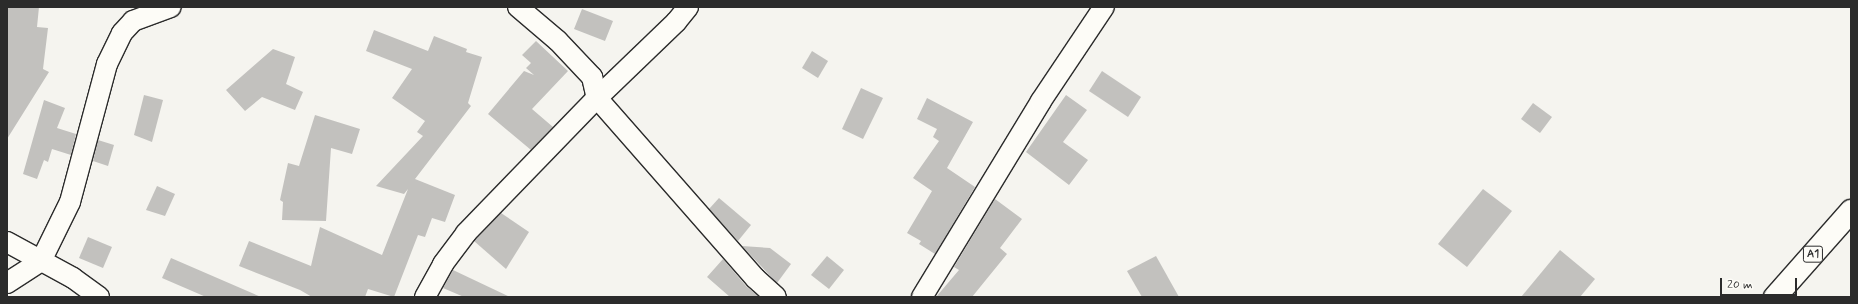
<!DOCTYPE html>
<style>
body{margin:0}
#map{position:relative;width:1858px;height:304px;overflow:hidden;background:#f5f4ef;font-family:Mynerve,sans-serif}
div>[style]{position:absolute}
.building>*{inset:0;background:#c2c1be}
.roads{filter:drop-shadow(1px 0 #2b2b2b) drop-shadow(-1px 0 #2b2b2b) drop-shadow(0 1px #2b2b2b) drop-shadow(0 -1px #2b2b2b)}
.minor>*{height:20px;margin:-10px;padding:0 10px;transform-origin:10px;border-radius:10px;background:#fdfcf7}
.trunk>*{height:22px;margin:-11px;padding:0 11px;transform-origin:11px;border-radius:11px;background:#fdfcf7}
span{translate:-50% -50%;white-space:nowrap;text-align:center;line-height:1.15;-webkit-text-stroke:4px #fdfcf7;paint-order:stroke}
.shield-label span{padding:1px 3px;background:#fdfcf7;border:1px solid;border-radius:3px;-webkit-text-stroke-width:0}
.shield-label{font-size:11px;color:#2b2b2b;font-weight:700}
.frame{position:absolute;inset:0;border:8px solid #2b2b2b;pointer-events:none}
.scale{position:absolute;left:1720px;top:278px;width:77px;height:18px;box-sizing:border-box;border:2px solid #2b2b2b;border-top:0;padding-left:5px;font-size:12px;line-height:14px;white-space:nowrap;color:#2b2b2b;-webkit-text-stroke:3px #fdfcf7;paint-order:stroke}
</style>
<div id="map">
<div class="building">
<i style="clip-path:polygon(7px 7px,39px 7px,37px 27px,48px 28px,43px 69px,49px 72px,7px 139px)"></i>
<i style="clip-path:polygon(582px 9px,613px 21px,605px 41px,574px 29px)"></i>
<i style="clip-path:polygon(374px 30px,428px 51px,434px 36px,467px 49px,466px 52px,482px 57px,468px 103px,471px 106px,415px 179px,455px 195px,445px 222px,432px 218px,425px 237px,418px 235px,394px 297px,368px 289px,365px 297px,312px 297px,300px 290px,239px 266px,249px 241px,311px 266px,320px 227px,382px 255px,408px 189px,404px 194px,376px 186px,423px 136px,417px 132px,425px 121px,392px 98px,412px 69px,366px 51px)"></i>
<i style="clip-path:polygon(536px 41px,568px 71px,532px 109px,553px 127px,531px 150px,488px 114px,524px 71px,534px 75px,526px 68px,531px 63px,522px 55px)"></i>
<i style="clip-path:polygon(273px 49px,295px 57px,286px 84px,303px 92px,295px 110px,262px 97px,245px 111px,226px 90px)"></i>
<i style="clip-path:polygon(812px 51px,828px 61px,818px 78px,802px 68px)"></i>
<i style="clip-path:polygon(1102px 71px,1141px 97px,1128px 117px,1089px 91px)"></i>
<i style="clip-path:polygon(861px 88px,883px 98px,863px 139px,842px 129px)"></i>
<i style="clip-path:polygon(144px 95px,163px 100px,152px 142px,134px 135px)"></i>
<i style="clip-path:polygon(1066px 95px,1087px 110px,1063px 142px,1088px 160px,1069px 185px,1026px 152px)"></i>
<i style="clip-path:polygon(927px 98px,973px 122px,947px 168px,975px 187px,935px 254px,919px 244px,921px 241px,907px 233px,932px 191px,913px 178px,939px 141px,933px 137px,937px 129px,917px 119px)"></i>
<i style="clip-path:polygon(44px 100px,65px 108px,57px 128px,76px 134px,71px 155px,52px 149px,48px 162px,44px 160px,37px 179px,23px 174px)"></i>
<i style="clip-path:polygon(1533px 103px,1552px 117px,1540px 133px,1521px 119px)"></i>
<i style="clip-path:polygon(315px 115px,360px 129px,352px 154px,331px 148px,326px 221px,282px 220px,283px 202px,280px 200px,288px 163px,299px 166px)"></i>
<i style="clip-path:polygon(98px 140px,114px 145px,108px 166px,93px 161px)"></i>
<i style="clip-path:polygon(157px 186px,175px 194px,165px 216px,146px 210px)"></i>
<i style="clip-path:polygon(1483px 189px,1512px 211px,1467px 267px,1438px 244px)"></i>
<i style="clip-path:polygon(719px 198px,751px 225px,738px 241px,709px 209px)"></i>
<i style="clip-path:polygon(995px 199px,1022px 219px,1000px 248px,1007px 254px,972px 297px,936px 297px,959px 270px,954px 267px)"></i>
<i style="clip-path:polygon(501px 213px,529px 232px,506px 269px,474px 241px)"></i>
<i style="clip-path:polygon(88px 237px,112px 247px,103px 268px,79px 258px)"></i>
<i style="clip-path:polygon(742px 246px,770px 248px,791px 264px,777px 283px)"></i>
<i style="clip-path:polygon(1560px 250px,1595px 279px,1580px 297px,1521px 297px)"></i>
<i style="clip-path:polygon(827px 256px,844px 270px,829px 289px,811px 275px)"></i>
<i style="clip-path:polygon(1156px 256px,1179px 297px,1142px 297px,1127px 271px)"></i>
<i style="clip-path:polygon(171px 258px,261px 297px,206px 297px,162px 278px)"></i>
<i style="clip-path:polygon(723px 259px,746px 286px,759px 297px,730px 297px,707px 277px)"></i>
<i style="clip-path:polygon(453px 270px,510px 297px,464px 297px,443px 288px)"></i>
</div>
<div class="roads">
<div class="minor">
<i style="left:518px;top:7px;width:52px;rotate:40.4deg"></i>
<i style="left:558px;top:41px;width:50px;rotate:46.6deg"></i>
<i style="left:592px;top:77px;width:22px;rotate:77deg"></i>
<i style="left:597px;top:98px;width:240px;rotate:48.7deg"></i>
<i style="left:755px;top:278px;width:28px;rotate:42deg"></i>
<i style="left:7px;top:242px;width:75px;rotate:28.6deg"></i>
<i style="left:73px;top:278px;width:32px;rotate:36deg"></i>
<i style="left:7px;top:283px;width:40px;rotate:-32.9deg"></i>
<i style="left:41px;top:261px;width:66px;rotate:-63.8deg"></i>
<i style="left:70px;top:202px;width:143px;rotate:-75deg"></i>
<i style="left:107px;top:64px;width:34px;rotate:-64deg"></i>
<i style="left:122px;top:33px;width:16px;rotate:-47deg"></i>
<i style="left:133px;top:21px;width:40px;rotate:-20.2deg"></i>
<i style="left:425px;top:297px;width:38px;rotate:-61deg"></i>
<i style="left:443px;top:264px;width:39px;rotate:-53deg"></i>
<i style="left:466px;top:233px;width:188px;rotate:-45.9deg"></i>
<i style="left:597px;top:98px;width:110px;rotate:-43.9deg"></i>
<i style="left:676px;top:22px;width:19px;rotate:-51deg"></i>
<i style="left:922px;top:297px;width:229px;rotate:-58.7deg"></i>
<i style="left:1041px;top:101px;width:113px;rotate:-56.2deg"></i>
</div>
<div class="trunk">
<i style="left:1775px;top:297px;width:115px;rotate:-48.5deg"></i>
</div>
</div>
<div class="shield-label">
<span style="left:1813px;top:254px">A1</span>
</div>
<div class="frame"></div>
<div class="scale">20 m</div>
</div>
